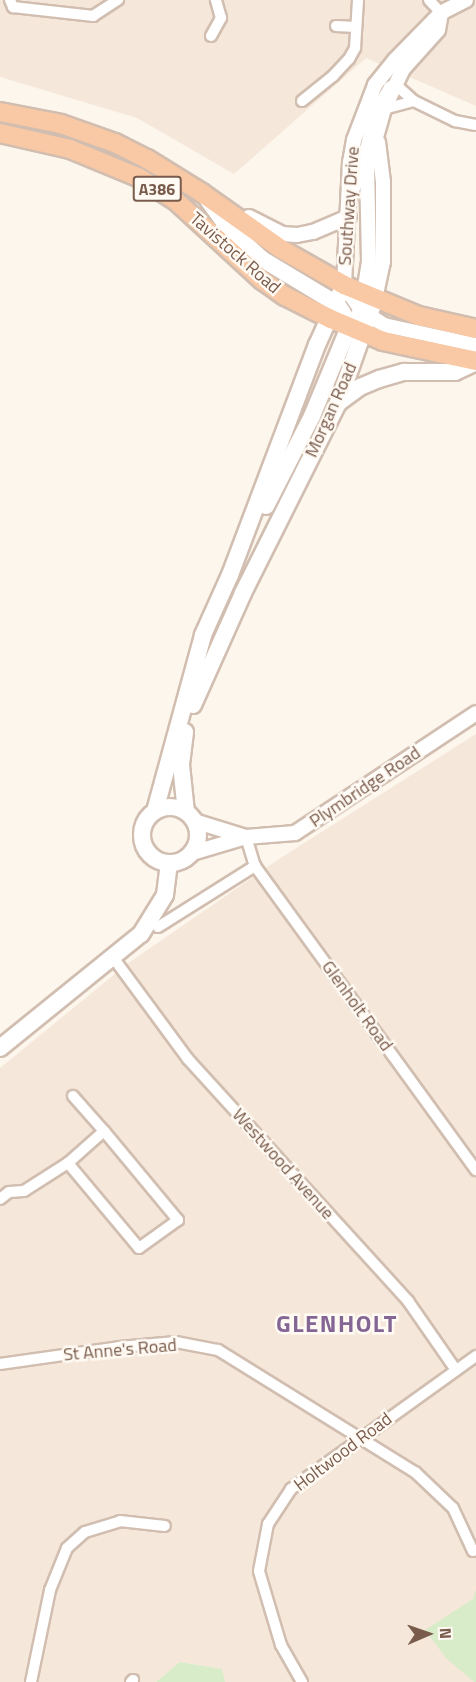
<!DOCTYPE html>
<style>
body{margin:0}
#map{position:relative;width:476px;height:1682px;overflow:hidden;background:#fdf6ec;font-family:"Titillium Web",sans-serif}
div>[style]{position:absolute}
.residential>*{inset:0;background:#f5e8da}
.green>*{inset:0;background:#d8ecc9}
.roads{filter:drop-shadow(2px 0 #d1beb0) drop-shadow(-2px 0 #d1beb0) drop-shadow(0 2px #d1beb0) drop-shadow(0 -2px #d1beb0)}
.minor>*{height:10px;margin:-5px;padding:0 5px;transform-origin:5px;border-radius:5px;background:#fff}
.tertiary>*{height:14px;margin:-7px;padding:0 7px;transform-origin:7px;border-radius:7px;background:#fff}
.secondary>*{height:16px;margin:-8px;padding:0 8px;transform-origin:8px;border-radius:8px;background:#fff}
.secondary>.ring{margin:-8px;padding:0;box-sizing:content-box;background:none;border:16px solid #fff;border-radius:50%}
.trunk>*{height:18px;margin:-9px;padding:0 9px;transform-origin:9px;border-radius:9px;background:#f9c8a4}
span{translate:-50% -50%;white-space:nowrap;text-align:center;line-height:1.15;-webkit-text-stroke:5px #fffaf3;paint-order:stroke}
.shield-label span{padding:2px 4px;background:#fffaf3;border:2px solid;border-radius:4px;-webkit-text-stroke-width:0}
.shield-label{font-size:16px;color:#7a5c4d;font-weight:700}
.street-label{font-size:18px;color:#7a5c4d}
.district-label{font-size:24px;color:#846695;font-weight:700;letter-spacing:1.5px}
.north{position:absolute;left:398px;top:1604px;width:60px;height:60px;-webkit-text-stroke:4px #fffaf3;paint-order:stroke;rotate:88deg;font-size:16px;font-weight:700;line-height:24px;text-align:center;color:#7a5c4d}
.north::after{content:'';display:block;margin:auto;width:21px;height:27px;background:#7a5c4d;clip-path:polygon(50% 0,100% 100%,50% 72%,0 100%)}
</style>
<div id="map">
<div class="residential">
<i style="clip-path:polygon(0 0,476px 0,476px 106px,366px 58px,234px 174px,137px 118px,0 77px)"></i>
<i style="clip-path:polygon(476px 734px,476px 1682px,225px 1682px,221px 1669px,181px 1662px,156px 1682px,0 1682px,0 1068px,127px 964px,279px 859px)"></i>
</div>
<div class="green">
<i style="clip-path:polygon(476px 1590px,476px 1682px,474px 1682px,446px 1658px,425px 1630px,473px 1599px)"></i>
<i style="clip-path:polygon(180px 1662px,222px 1669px,225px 1682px,156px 1682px)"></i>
</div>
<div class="roads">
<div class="minor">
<i style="left:10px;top:0;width:8px;rotate:67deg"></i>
<i style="left:13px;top:7px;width:81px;rotate:6.4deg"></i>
<i style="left:93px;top:16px;width:30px;rotate:-33deg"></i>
<i style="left:429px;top:0;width:18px;rotate:47deg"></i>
<i style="left:336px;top:26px;width:20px;rotate:3deg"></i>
<i style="left:211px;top:36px;width:21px;rotate:-61deg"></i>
<i style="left:221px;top:18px;width:19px;rotate:-106deg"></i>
<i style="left:302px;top:101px;width:40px;rotate:-39deg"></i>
<i style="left:333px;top:76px;width:23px;rotate:-47deg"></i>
<i style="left:349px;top:59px;width:13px;rotate:-61deg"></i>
<i style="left:355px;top:48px;width:48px;rotate:-86.4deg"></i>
<i style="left:384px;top:109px;width:31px;rotate:-15deg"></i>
<i style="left:350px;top:199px;width:17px;rotate:-65deg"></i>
<i style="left:357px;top:184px;width:71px;rotate:-76.9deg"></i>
<i style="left:373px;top:115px;width:32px;rotate:-60deg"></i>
<i style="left:389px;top:87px;width:7px;rotate:-27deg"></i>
<i style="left:395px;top:84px;width:25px;rotate:42deg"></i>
<i style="left:414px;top:101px;width:46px;rotate:26deg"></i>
<i style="left:455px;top:121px;width:21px;rotate:11deg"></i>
<i style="left:246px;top:837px;width:30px;rotate:73deg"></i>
<i style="left:255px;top:866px;width:376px;rotate:54deg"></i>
<i style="left:158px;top:927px;width:115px;rotate:-32.2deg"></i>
<i style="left:112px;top:956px;width:128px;rotate:53.6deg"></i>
<i style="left:188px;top:1059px;width:327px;rotate:47.7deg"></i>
<i style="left:408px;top:1301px;width:84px;rotate:55.2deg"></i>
<i style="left:73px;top:1096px;width:47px;rotate:48.5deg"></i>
<i style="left:0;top:1199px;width:11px;rotate:-38deg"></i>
<i style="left:9px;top:1192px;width:15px;rotate:-4deg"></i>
<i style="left:24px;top:1191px;width:52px;rotate:-32.5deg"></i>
<i style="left:68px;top:1163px;width:48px;rotate:-41.6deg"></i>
<i style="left:104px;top:1131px;width:116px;rotate:50.3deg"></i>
<i style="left:178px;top:1220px;width:48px;rotate:144.3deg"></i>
<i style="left:139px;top:1248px;width:111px;rotate:-129.9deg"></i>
<i style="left:0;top:1364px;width:120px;rotate:-8.1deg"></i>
<i style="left:119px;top:1347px;width:57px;rotate:-5deg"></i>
<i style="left:176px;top:1342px;width:43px;rotate:10.8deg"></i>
<i style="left:218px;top:1350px;width:232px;rotate:31.8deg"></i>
<i style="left:415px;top:1472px;width:52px;rotate:43.5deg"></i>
<i style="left:453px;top:1508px;width:47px;rotate:65.1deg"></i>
<i style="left:473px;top:1551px;width:3px;rotate:-18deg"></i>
<i style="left:31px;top:1682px;width:94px;rotate:-78.3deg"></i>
<i style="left:50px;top:1590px;width:45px;rotate:-68deg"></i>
<i style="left:67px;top:1548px;width:24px;rotate:-42deg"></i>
<i style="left:85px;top:1532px;width:37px;rotate:-17deg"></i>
<i style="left:120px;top:1521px;width:45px;rotate:6.3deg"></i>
<i style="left:131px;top:1682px;width:3px;rotate:-45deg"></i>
<i style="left:302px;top:1682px;width:43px;rotate:-119.6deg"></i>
<i style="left:281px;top:1645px;width:77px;rotate:-106.6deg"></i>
<i style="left:259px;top:1571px;width:48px;rotate:-79.2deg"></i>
<i style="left:268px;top:1524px;width:42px;rotate:-56.7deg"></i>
<i style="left:291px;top:1489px;width:228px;rotate:-35.7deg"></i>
</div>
<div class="tertiary">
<i style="left:466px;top:0;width:28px;rotate:153deg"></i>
<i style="left:441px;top:13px;width:66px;rotate:134.4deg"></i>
<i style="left:395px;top:60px;width:32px;rotate:129deg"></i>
<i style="left:375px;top:85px;width:59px;rotate:110.9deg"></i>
<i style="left:354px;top:140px;width:22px;rotate:100deg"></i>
<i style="left:350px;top:162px;width:123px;rotate:92.8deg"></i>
<i style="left:344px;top:285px;width:30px;rotate:56deg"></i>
<i style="left:361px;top:310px;width:27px;rotate:33deg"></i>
<i style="left:384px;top:325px;width:94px;rotate:12.3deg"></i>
<i style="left:249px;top:217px;width:37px;rotate:27deg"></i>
<i style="left:282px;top:234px;width:15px;rotate:4deg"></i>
<i style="left:297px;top:235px;width:16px;rotate:-11deg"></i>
<i style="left:313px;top:232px;width:39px;rotate:-23deg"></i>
<i style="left:375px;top:299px;width:38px;rotate:-78deg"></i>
<i style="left:383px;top:262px;width:80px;rotate:-90deg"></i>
<i style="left:383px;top:182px;width:40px;rotate:-97.1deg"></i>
<i style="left:358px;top:300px;width:9px;rotate:-49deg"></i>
<i style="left:364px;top:293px;width:32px;rotate:-81deg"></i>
<i style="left:369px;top:261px;width:92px;rotate:-91.2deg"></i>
<i style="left:367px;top:169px;width:62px;rotate:-74.2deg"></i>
<i style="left:384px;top:109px;width:44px;rotate:-64.6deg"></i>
<i style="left:403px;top:69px;width:52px;rotate:-48.1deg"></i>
<i style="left:438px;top:30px;width:17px;rotate:-80deg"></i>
<i style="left:194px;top:821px;width:54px;rotate:17.1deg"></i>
<i style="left:192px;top:853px;width:56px;rotate:-16.5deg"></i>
<i style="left:246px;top:837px;width:49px;rotate:-4.7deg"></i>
<i style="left:295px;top:833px;width:217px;rotate:-33.5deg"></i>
</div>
<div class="secondary">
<i style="left:208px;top:200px;width:37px;rotate:54deg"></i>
<i style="left:230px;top:230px;width:43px;rotate:42.2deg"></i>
<i style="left:262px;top:259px;width:87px;rotate:31deg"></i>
<i style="left:337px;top:304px;width:11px;rotate:56deg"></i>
<i style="left:338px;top:403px;width:27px;rotate:-36deg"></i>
<i style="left:360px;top:387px;width:21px;rotate:-23deg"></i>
<i style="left:379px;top:379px;width:26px;rotate:-16deg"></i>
<i style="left:404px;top:372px;width:51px"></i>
<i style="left:455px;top:372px;width:23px;rotate:-25deg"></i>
<i style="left:266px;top:506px;width:101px;rotate:-62.9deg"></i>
<i style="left:312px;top:416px;width:96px;rotate:-67.4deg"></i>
<i style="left:349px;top:327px;width:35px;rotate:-50deg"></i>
<i style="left:193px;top:705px;width:123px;rotate:-65.9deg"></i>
<i style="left:243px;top:593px;width:212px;rotate:-63.4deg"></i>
<i style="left:338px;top:403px;width:110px;rotate:-70.4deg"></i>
<i style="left:185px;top:732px;width:33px;rotate:97deg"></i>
<i style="left:181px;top:765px;width:47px;rotate:83.9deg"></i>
<i class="ring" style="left:142px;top:807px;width:40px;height:40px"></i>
<i style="left:155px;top:811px;width:182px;rotate:-74.7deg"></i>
<i style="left:203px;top:635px;width:66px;rotate:-65.8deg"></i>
<i style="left:230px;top:575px;width:246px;rotate:-69.3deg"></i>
<i style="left:317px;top:345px;width:66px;rotate:-65.8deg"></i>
<i style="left:0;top:1048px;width:181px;rotate:-39deg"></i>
<i style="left:141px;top:934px;width:46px;rotate:-58.4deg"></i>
<i style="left:165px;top:895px;width:32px;rotate:-83deg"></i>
</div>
<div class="trunk">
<i style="left:0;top:112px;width:62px;rotate:11.1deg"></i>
<i style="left:61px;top:124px;width:57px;rotate:19.4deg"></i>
<i style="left:115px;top:143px;width:36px;rotate:27deg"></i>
<i style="left:147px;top:159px;width:65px;rotate:31.7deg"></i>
<i style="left:202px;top:193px;width:97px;rotate:35.3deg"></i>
<i style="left:281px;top:249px;width:73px;rotate:29.7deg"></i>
<i style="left:344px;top:285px;width:81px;rotate:22.5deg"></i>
<i style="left:419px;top:316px;width:58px;rotate:12.8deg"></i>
<i style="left:0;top:133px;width:72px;rotate:12.9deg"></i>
<i style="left:70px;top:149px;width:74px;rotate:22.4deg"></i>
<i style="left:138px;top:177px;width:44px;rotate:31.9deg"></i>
<i style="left:175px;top:200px;width:118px;rotate:42.6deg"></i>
<i style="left:262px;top:280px;width:28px;rotate:35deg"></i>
<i style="left:285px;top:296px;width:51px;rotate:26.6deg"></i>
<i style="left:331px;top:319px;width:56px;rotate:22.9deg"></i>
<i style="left:383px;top:341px;width:95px;rotate:12.1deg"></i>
</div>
</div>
<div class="shield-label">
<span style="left:157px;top:189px">A386</span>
</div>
<div class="street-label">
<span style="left:349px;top:206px;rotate:-86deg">Southway Drive</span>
<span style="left:235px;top:253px;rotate:41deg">Tavistock Road</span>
<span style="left:331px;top:410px;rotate:-66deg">Morgan Road</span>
<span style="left:365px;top:787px;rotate:-34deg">Plymbridge Road</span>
<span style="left:357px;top:1006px;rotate:54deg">Glenholt Road</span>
<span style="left:283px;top:1164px;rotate:48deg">Westwood Avenue</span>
<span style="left:120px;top:1350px;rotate:-5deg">St Anne's Road</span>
<span style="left:343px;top:1452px;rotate:-37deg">Holtwood Road</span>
</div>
<div class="district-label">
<span style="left:337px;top:1324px">GLENHOLT</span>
</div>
<div class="north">N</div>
</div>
